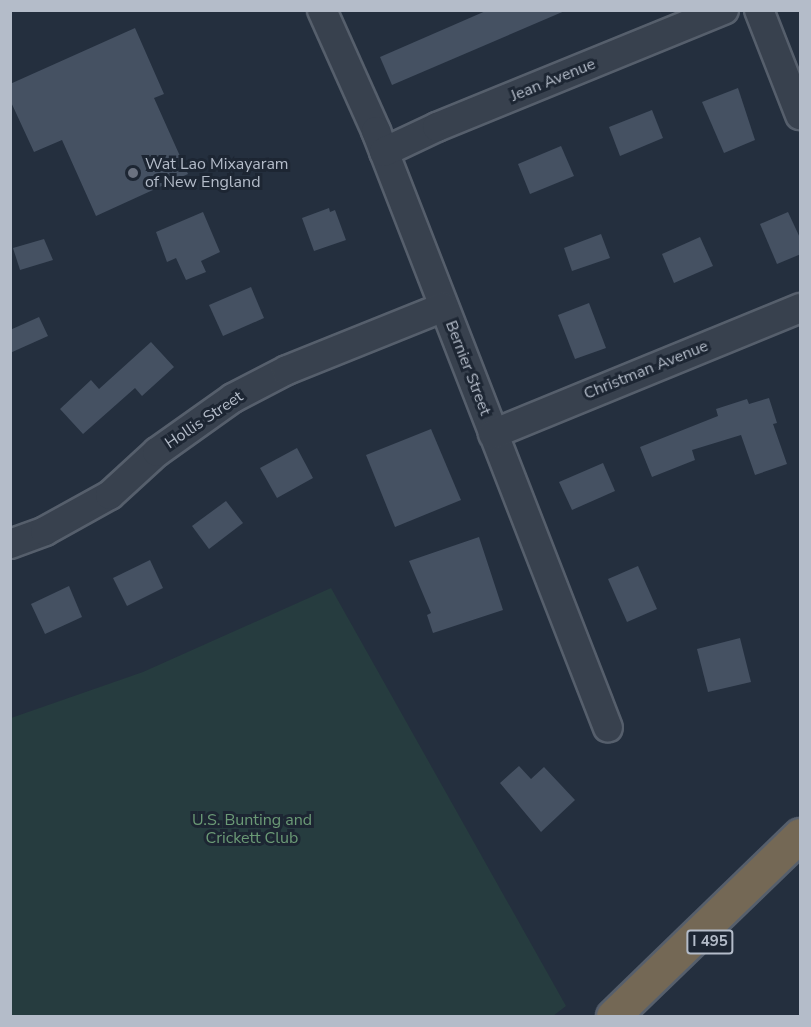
<!DOCTYPE html>
<style>
body{margin:0}
#map{position:relative;width:811px;height:1027px;overflow:hidden;background:#242f3e;font-family:"Nunito Sans",sans-serif}
div>[style]{position:absolute}
.green>*{inset:0;background:#263c3f}
.building>*{inset:0;background:#455162}
.roads{filter:drop-shadow(2px 0 #565f6c) drop-shadow(-2px 0 #565f6c) drop-shadow(0 2px #565f6c) drop-shadow(0 -2px #565f6c)}
.street>*{height:28px;margin:-14px;padding:0 14px;transform-origin:14px;border-radius:14px;background:#38414e}
.highway>*{height:33px;margin:-16.5px;padding:0 16.5px;transform-origin:16.5px;border-radius:16.5px;background:#746855}
.dots>*{width:16px;height:16px;translate:-50% -50%;box-sizing:border-box;border:3px solid #1d2633;border-radius:50%}
span{translate:-50% -50%;white-space:nowrap;text-align:center;line-height:1.15;-webkit-text-stroke:6px #1d2633;paint-order:stroke}
.shield-label span{padding:2px 4px;background:#1d2633;border:2px solid;border-radius:4px;-webkit-text-stroke-width:0}
.shield-label{font-size:15px;color:#b4bcc9;font-weight:700}
.street-label{font-size:16px;color:#b4bcc9}
.poi-label{font-size:16px;color:#b4bcc9}
.left{translate:0 -50%;text-align:left}
.park-label{font-size:16px;color:#6b9a76}
.frame{position:absolute;inset:0;border:12px solid #b4bcc9;pointer-events:none}
</style>
<div id="map">
<div class="green">
<i style="clip-path:polygon(331px 588px,566px 1006px,553px 1016px,11px 1016px,11px 718px,143px 672px)"></i>
</div>
<div class="building">
<i style="clip-path:polygon(488px 10px,567px 10px,392px 85px,380px 57px)"></i>
<i style="clip-path:polygon(135px 28px,164px 94px,154px 98px,188px 174px,96px 216px,62px 140px,34px 152px,10px 100px,10px 84px)"></i>
<i style="clip-path:polygon(738px 88px,755px 140px,724px 153px,702px 102px)"></i>
<i style="clip-path:polygon(652px 110px,663px 138px,620px 156px,609px 127px)"></i>
<i style="clip-path:polygon(561px 146px,574px 176px,530px 194px,518px 164px)"></i>
<i style="clip-path:polygon(329px 208px,330px 212px,335px 210px,346px 240px,314px 251px,302px 218px)"></i>
<i style="clip-path:polygon(203px 212px,220px 252px,201px 261px,206px 272px,186px 280px,176px 258px,167px 262px,156px 232px)"></i>
<i style="clip-path:polygon(788px 212px,801px 240px,801px 254px,777px 264px,760px 224px)"></i>
<i style="clip-path:polygon(601px 234px,610px 258px,572px 271px,564px 248px)"></i>
<i style="clip-path:polygon(700px 237px,713px 266px,674px 283px,662px 254px)"></i>
<i style="clip-path:polygon(44px 239px,53px 260px,20px 270px,13px 248px)"></i>
<i style="clip-path:polygon(251px 287px,264px 318px,223px 336px,209px 305px)"></i>
<i style="clip-path:polygon(589px 303px,606px 348px,575px 359px,558px 315px)"></i>
<i style="clip-path:polygon(39px 317px,48px 336px,10px 353px,10px 330px)"></i>
<i style="clip-path:polygon(151px 342px,174px 367px,142px 396px,135px 388px,83px 434px,60px 409px,91px 380px,99px 389px)"></i>
<i style="clip-path:polygon(769px 398px,777px 423px,773px 424px,787px 464px,755px 475px,741px 435px,692px 450px,695px 460px,652px 477px,640px 447px,718px 416px,716px 409px,747px 399px,749px 404px)"></i>
<i style="clip-path:polygon(431px 429px,461px 500px,395px 527px,366px 455px)"></i>
<i style="clip-path:polygon(297px 448px,313px 478px,277px 498px,260px 468px)"></i>
<i style="clip-path:polygon(603px 463px,615px 491px,572px 510px,559px 482px)"></i>
<i style="clip-path:polygon(226px 501px,243px 523px,209px 549px,192px 526px)"></i>
<i style="clip-path:polygon(479px 537px,503px 610px,433px 633px,427px 615px,431px 613px,409px 561px)"></i>
<i style="clip-path:polygon(150px 560px,163px 588px,127px 606px,113px 578px)"></i>
<i style="clip-path:polygon(638px 566px,657px 609px,627px 622px,608px 579px)"></i>
<i style="clip-path:polygon(69px 586px,82px 617px,45px 634px,31px 604px)"></i>
<i style="clip-path:polygon(740px 638px,751px 682px,708px 692px,697px 649px)"></i>
<i style="clip-path:polygon(519px 766px,531px 779px,544px 767px,575px 800px,541px 832px,500px 783px)"></i>
</div>
<div class="roads">
<div class="street">
<i style="left:322px;top:10px;width:133px;rotate:65.9deg"></i>
<i style="left:376px;top:131px;width:640px;rotate:68.76deg"></i>
<i style="left:759px;top:10px;width:113px;rotate:68.7deg"></i>
<i style="left:384px;top:152px;width:59px;rotate:-25.3deg"></i>
<i style="left:437px;top:127px;width:310px;rotate:-22.2deg"></i>
<i style="left:493px;top:434px;width:332px;rotate:-22.3deg"></i>
<i style="left:10px;top:544px;width:37px;rotate:-20deg"></i>
<i style="left:45px;top:531px;width:74px;rotate:-29deg"></i>
<i style="left:110px;top:495px;width:64px;rotate:-42.5deg"></i>
<i style="left:157px;top:452px;width:93px;rotate:-35.4deg"></i>
<i style="left:233px;top:398px;width:61px;rotate:-27.4deg"></i>
<i style="left:287px;top:370px;width:169px;rotate:-21.9deg"></i>
</div>
<div class="highway">
<i style="left:613px;top:1016px;width:260px;rotate:-44.1deg"></i>
</div>
</div>
<div class="dots">
<i style="left:133px;top:173px;background:#6b7280"></i>
</div>
<div class="shield-label">
<span style="left:710px;top:942px">I 495</span>
</div>
<div class="street-label">
<span style="left:553px;top:80px;rotate:-22deg">Jean Avenue</span>
<span style="left:468px;top:368px;rotate:69deg">Bernier Street</span>
<span style="left:646px;top:370px;rotate:-22deg">Christman Avenue</span>
<span style="left:204px;top:420px;rotate:-34deg">Hollis Street</span>
</div>
<div class="poi-label">
<span class="left" style="left:145px;top:173px">Wat Lao Mixayaram<br>of New England</span>
</div>
<div class="park-label">
<span style="left:252px;top:829px">U.S. Bunting and<br>Crickett Club</span>
</div>
<div class="frame"></div>
</div>
